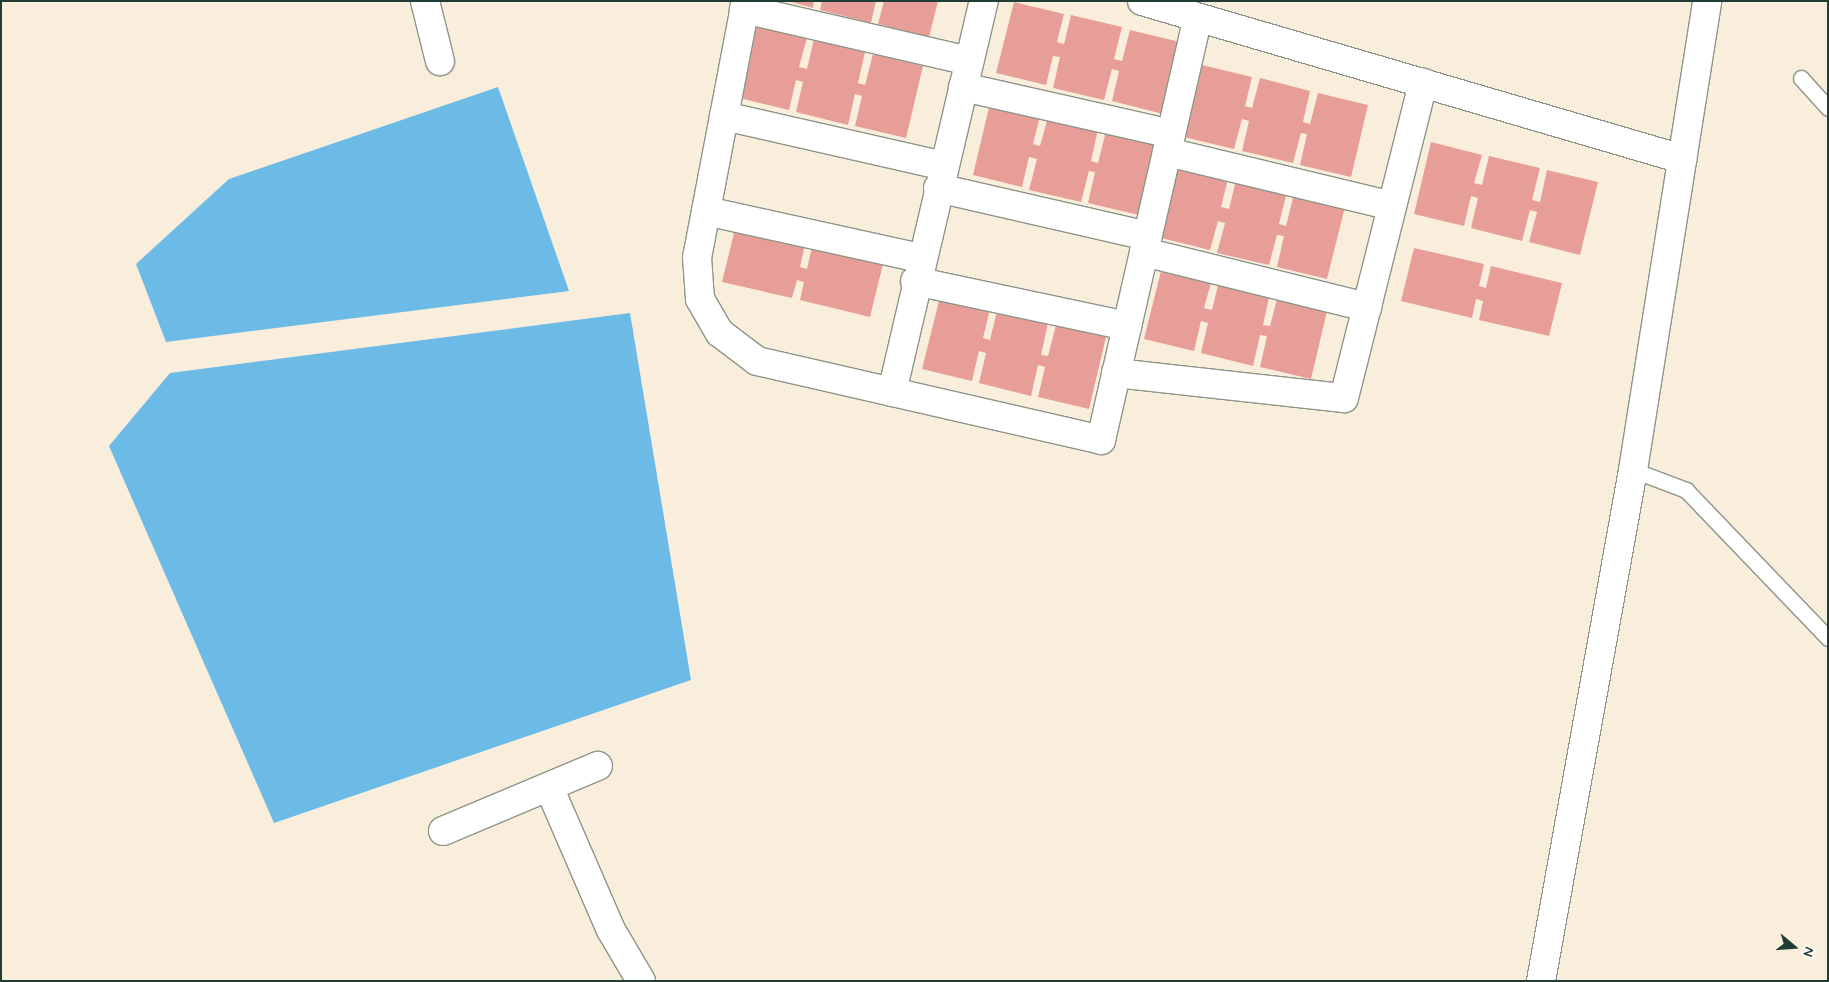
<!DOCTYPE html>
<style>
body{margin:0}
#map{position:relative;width:1829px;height:982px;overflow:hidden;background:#f9eddc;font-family:Mynerve,sans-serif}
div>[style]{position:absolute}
.water>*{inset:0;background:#6cbbe7}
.building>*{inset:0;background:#e89e98}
.roads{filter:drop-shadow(1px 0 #8c9588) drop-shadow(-1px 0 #8c9588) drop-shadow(0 1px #8c9588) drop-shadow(0 -1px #8c9588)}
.lane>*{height:15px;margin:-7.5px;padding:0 7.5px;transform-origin:7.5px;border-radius:7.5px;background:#fff}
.street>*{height:28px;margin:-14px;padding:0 14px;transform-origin:14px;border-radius:14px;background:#fff}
span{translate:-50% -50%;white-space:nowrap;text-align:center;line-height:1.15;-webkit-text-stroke:4.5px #fdfcf7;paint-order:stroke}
.frame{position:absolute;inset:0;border:2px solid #1f3d34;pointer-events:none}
.north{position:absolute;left:1769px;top:922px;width:50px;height:50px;-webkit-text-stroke:4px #fdfcf7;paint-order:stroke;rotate:108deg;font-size:14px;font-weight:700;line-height:20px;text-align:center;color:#1f3d34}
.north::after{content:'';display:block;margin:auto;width:18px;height:22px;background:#1f3d34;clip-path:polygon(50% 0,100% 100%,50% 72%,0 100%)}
</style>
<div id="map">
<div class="water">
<i style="clip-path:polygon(498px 87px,569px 291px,166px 342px,136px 264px,229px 179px)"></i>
<i style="clip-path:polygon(630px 313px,691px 680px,274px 823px,109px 446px,170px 373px)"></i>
</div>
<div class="building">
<i style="clip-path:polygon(788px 1px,814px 1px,813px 8px)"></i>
<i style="clip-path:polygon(822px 1px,876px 1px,871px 23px,820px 10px)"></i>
<i style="clip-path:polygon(884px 1px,938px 1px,929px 37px,878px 24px)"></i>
<i style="clip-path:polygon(1014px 2px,1064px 14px,1057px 42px,1064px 44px,1071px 15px,1122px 27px,1114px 59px,1122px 61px,1130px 30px,1180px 42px,1163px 114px,1112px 101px,1119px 71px,1112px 69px,1104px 100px,1053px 88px,1060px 57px,1053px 56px,1046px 85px,996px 73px)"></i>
<i style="clip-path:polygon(756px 26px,807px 38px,799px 67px,807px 69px,814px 39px,865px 52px,858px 83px,865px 85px,873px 54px,923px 66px,906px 138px,855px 126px,862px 96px,855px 94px,848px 125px,796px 112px,803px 82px,796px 80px,789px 110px,739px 98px)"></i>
<i style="clip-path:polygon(1202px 65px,1252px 77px,1245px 106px,1252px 108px,1260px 78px,1310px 91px,1303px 122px,1310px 124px,1318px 93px,1368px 105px,1351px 177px,1300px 165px,1307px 134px,1301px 133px,1293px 163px,1242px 151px,1249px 121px,1242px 119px,1234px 149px,1184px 137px)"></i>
<i style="clip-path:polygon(990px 103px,1040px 116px,1033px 144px,1040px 146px,1048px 117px,1098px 129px,1091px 161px,1098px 163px,1106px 131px,1157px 144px,1139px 215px,1088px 203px,1095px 172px,1089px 171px,1081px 202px,1029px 190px,1037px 159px,1029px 157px,1022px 187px,973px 175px)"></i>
<i style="clip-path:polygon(1431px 142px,1482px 155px,1474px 183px,1482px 185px,1489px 156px,1540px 168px,1532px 200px,1540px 202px,1547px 170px,1598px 182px,1580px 255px,1529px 242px,1537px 212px,1530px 210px,1522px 241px,1471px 228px,1478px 198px,1471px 196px,1464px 226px,1414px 214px)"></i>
<i style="clip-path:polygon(1178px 167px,1228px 179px,1221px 207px,1229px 209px,1236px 180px,1287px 192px,1279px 224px,1286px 226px,1294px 194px,1345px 207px,1327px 279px,1277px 267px,1284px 236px,1277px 235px,1269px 265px,1217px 253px,1225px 223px,1218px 221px,1210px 250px,1161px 238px)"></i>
<i style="clip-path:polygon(735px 229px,805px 245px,800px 267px,807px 269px,812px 247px,883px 264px,870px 317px,800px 300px,804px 282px,797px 280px,792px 298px,722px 282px)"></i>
<i style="clip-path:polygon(1414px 248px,1484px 264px,1479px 286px,1486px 288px,1491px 266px,1562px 283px,1549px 336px,1479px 320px,1483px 301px,1476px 299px,1472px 318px,1401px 301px)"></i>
<i style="clip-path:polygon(1162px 267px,1212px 279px,1204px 308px,1212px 310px,1219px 281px,1270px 293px,1263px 325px,1270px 326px,1278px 295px,1328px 307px,1311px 379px,1260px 367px,1267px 336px,1260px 335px,1253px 366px,1201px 353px,1208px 323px,1201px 321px,1194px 351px,1144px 339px)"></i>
<i style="clip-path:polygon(940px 297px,990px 309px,983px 338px,990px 340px,997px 311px,1048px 323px,1041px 355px,1048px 356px,1056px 325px,1106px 337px,1089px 409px,1038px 397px,1045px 367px,1038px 365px,1031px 396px,979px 383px,986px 353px,979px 351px,972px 381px,922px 369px)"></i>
</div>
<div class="roads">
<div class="lane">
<i style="left:1801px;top:78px;width:40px;rotate:48deg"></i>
<i style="left:1633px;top:470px;width:57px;rotate:20.7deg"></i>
<i style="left:1686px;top:490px;width:205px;rotate:46.2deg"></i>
</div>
<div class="street">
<i style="left:425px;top:1px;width:62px;rotate:76deg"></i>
<i style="left:746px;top:1px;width:261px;rotate:100.8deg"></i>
<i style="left:697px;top:257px;width:42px;rotate:85.9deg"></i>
<i style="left:700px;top:299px;width:39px;rotate:60deg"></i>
<i style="left:720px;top:333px;width:46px;rotate:37.1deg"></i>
<i style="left:757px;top:361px;width:353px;rotate:12.9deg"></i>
<i style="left:1101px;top:440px;width:433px;rotate:-77.1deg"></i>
<i style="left:1142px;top:1px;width:563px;rotate:16.31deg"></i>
<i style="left:744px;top:9px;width:231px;rotate:13deg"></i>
<i style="left:963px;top:87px;width:213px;rotate:12.7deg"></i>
<i style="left:724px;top:116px;width:226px;rotate:12.8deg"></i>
<i style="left:1167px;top:152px;width:231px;rotate:13.5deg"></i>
<i style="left:938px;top:188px;width:215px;rotate:12.9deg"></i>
<i style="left:706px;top:211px;width:219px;rotate:12.4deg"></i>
<i style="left:1144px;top:252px;width:230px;rotate:13.9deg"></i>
<i style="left:915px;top:281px;width:217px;rotate:12deg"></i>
<i style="left:1116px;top:373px;width:229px;rotate:6.3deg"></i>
<i style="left:1344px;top:398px;width:325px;rotate:-75.9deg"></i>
<i style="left:892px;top:392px;width:402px;rotate:-76.8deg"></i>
<i style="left:549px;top:787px;width:156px;rotate:66.6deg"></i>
<i style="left:611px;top:930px;width:59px;rotate:59.5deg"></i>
<i style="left:443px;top:831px;width:168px;rotate:-22.8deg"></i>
<i style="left:1541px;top:981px;width:519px;rotate:-79.79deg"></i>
<i style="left:1633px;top:470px;width:475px;rotate:-81deg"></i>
</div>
</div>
<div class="frame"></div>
<div class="north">N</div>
</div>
